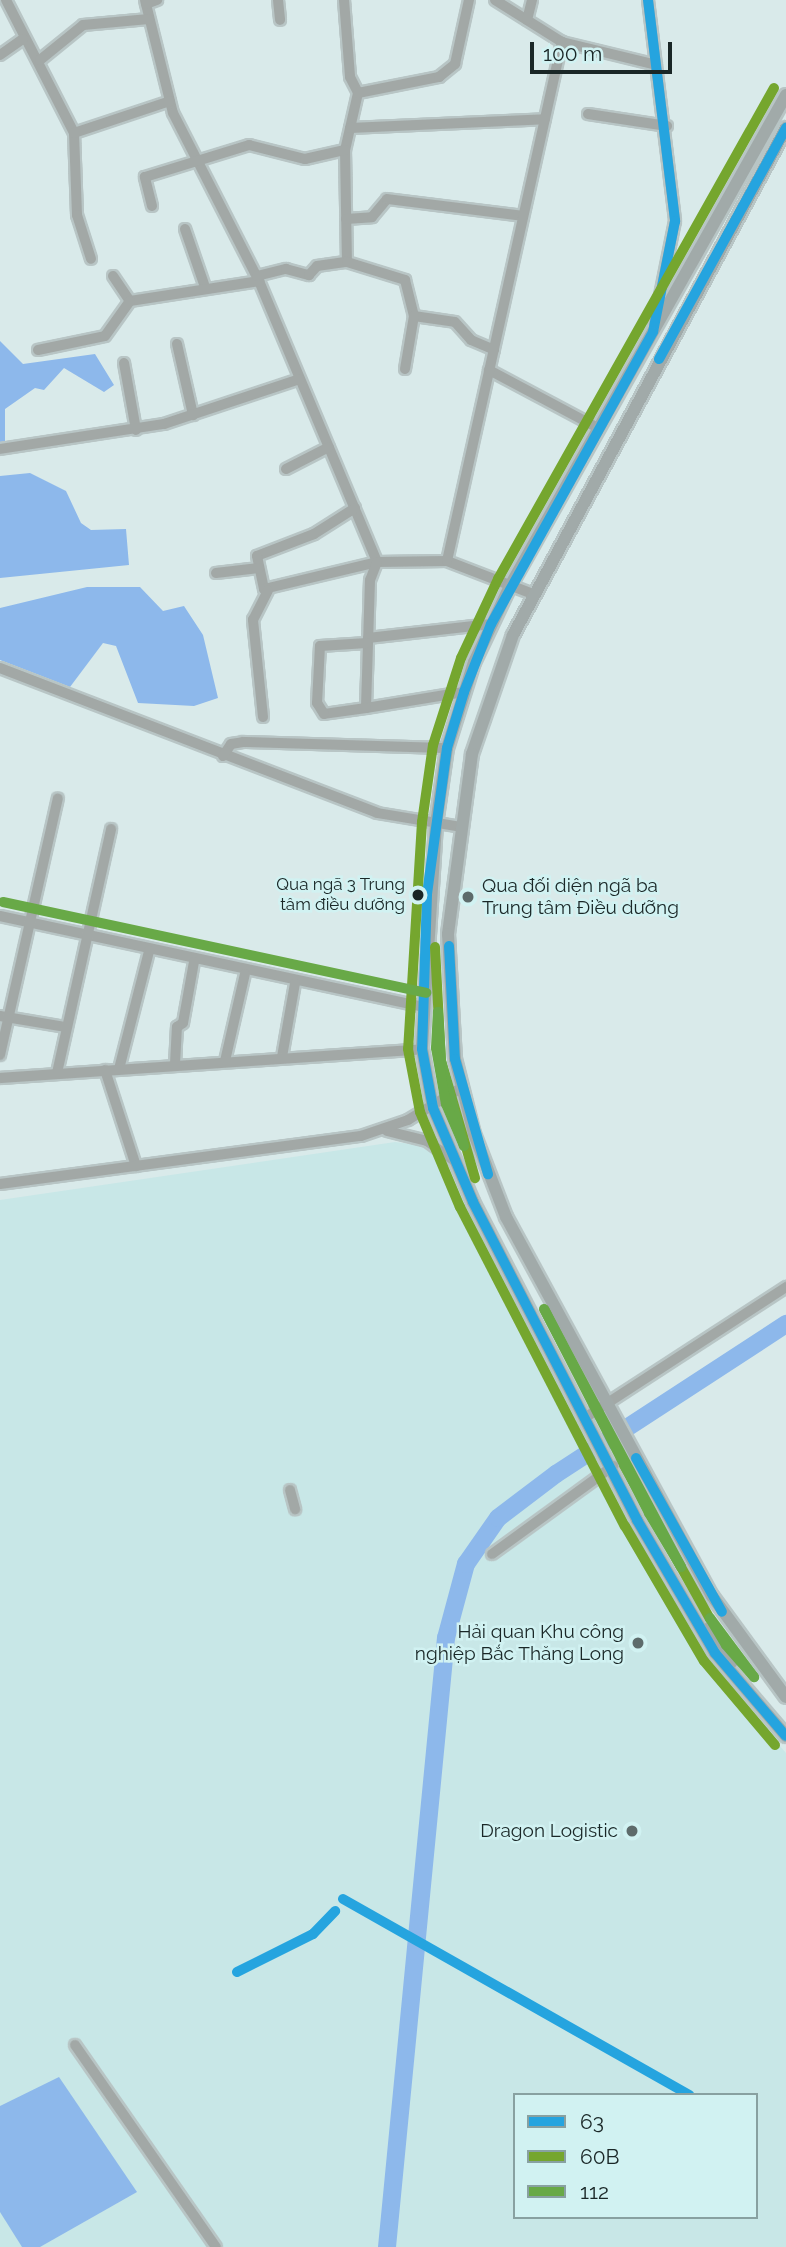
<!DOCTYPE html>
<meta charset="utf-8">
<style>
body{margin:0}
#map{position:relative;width:786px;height:2247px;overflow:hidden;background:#d9eaea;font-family:Raleway,sans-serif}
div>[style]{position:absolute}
.built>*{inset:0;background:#c8e7e7}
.water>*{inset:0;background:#8db8eb}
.river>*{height:18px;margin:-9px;padding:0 9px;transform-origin:9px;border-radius:9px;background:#8db8eb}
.roads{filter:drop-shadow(2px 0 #b8c5c5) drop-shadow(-2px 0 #b8c5c5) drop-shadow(0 2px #b8c5c5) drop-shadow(0 -2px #b8c5c5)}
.minor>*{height:10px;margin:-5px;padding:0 5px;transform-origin:5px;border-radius:5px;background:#a2a8a6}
.major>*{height:12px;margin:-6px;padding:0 6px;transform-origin:6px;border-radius:6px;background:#a1aaa9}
.bus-1>*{height:10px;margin:-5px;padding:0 5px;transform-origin:5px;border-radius:5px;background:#25a4df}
.bus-2>*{height:10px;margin:-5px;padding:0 5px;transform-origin:5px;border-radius:5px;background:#75a62e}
.bus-3>*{height:10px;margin:-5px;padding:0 5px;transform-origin:5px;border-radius:5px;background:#68a947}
.dots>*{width:19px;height:19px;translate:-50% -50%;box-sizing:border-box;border:4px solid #d1f2f2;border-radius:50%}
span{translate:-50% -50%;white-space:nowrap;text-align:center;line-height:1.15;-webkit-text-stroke:5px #d1f2f2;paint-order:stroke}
.bus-label{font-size:17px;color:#1a2727}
.right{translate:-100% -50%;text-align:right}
.poi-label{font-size:19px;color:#1a2727}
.left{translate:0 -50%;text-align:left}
.legend{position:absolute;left:513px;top:2093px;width:245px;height:126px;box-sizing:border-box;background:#d1f2f2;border:2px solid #88a1a1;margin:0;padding:9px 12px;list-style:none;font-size:21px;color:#1a2727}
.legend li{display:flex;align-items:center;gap:14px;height:35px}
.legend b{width:35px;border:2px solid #88a1a1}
.scale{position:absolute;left:530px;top:42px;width:142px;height:32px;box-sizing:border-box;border:4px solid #1a2727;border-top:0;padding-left:9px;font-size:21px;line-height:24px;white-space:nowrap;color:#1a2727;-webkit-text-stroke:5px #d1f2f2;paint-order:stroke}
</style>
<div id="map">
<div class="built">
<i style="clip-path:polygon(evenodd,395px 1142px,436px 1147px,712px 1669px,786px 1753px,786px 2247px,0 2247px,0 1200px,395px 1142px,515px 2095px,756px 2095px,756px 2217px,515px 2217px,515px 2095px)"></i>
</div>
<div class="water">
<i style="clip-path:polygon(0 341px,23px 364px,95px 354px,114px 385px,104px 392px,64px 368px,44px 390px,35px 388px,5px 409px,5px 444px,0 444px)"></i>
<i style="clip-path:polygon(30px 473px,66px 491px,81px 523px,91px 530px,126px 529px,129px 565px,0 578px,0 476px)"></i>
<i style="clip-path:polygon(87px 587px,140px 587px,163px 611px,184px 606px,203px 635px,218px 698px,194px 706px,138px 703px,116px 646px,103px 643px,70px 687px,0 660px,0 608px)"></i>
<i style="clip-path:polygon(59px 2077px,137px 2192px,40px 2247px,22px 2247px,0 2212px,0 2106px)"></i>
</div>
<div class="river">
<i style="left:387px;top:2247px;width:612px;rotate:-84.47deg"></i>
<i style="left:446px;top:1638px;width:77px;rotate:-74.9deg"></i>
<i style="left:466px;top:1564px;width:56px;rotate:-55.2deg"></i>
<i style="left:498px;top:1518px;width:73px;rotate:-37.2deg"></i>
<i style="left:556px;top:1474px;width:275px;rotate:-33.1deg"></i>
</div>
<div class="roads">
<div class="minor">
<i style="left:6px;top:0;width:149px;rotate:62.9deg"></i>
<i style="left:74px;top:133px;width:82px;rotate:87.9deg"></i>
<i style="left:77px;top:215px;width:46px;rotate:72.3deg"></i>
<i style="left:145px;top:0;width:116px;rotate:76.1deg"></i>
<i style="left:173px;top:113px;width:189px;rotate:62.9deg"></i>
<i style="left:259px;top:281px;width:305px;rotate:67.2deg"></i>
<i style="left:278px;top:0;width:20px;rotate:84deg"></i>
<i style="left:344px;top:0;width:77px;rotate:85.5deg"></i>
<i style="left:350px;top:77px;width:18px;rotate:63deg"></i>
<i style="left:358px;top:93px;width:58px;rotate:102.8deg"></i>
<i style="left:345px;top:150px;width:112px;rotate:89deg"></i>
<i style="left:495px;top:0;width:79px;rotate:32.1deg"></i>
<i style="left:562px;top:42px;width:97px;rotate:13.7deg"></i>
<i style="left:648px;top:0;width:223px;rotate:83deg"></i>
<i style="left:675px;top:221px;width:106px;rotate:101.4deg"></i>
<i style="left:146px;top:4px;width:12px;rotate:-20deg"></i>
<i style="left:527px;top:20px;width:21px;rotate:-76deg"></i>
<i style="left:0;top:55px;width:28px;rotate:-35deg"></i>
<i style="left:40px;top:60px;width:55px;rotate:-39.1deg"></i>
<i style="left:83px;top:25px;width:66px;rotate:-5.2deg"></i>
<i style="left:358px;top:93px;width:83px;rotate:-11.2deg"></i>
<i style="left:439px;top:77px;width:21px;rotate:-39deg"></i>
<i style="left:455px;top:64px;width:66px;rotate:-77.7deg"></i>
<i style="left:588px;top:114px;width:80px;rotate:8.6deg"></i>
<i style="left:350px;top:128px;width:195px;rotate:-2.6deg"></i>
<i style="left:74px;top:133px;width:101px;rotate:-18.4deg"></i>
<i style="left:152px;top:206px;width:30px;rotate:-104deg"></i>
<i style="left:145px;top:177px;width:109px;rotate:-17.1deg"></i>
<i style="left:249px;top:145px;width:58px;rotate:14deg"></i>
<i style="left:305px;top:159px;width:41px;rotate:-12.7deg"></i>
<i style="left:346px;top:219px;width:26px;rotate:-4deg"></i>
<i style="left:372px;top:217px;width:23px;rotate:-50deg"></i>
<i style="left:387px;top:199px;width:137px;rotate:7.1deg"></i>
<i style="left:185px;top:229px;width:61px;rotate:71deg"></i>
<i style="left:113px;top:276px;width:30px;rotate:56deg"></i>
<i style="left:130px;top:301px;width:131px;rotate:-8.8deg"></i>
<i style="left:257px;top:276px;width:30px;rotate:-14deg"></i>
<i style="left:286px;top:269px;width:24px;rotate:15deg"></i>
<i style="left:309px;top:275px;width:12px;rotate:-48deg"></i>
<i style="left:317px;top:266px;width:30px;rotate:-8deg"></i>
<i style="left:347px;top:262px;width:61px;rotate:17.2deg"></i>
<i style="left:405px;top:280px;width:37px;rotate:76deg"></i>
<i style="left:414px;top:316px;width:41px;rotate:8.3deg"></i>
<i style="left:455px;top:322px;width:24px;rotate:48deg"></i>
<i style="left:471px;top:340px;width:25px;rotate:23deg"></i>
<i style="left:177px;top:344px;width:73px;rotate:77.3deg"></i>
<i style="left:38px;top:350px;width:68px;rotate:-11.8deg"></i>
<i style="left:105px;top:336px;width:43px;rotate:-54.5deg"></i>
<i style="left:124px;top:363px;width:68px;rotate:79.8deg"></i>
<i style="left:405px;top:369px;width:54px;rotate:-80.4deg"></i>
<i style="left:489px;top:370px;width:123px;rotate:28deg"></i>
<i style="left:0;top:449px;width:166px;rotate:-8.7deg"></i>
<i style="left:164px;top:424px;width:143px;rotate:-18.3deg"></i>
<i style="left:286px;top:469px;width:48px;rotate:-27.1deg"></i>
<i style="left:355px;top:508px;width:49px;rotate:147.6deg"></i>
<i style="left:314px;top:534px;width:61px;rotate:158.9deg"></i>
<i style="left:257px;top:556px;width:34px;rotate:78deg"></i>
<i style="left:264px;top:589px;width:116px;rotate:-13.4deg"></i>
<i style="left:377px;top:562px;width:70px;rotate:-0.8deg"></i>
<i style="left:447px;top:561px;width:92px;rotate:21deg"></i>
<i style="left:447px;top:561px;width:532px;rotate:-77.51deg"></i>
<i style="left:377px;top:562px;width:19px;rotate:111deg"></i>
<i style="left:370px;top:580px;width:128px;rotate:91.8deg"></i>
<i style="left:366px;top:708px;width:99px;rotate:-9.3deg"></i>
<i style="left:216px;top:573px;width:43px;rotate:-6.6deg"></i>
<i style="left:368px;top:638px;width:124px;rotate:-6.5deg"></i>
<i style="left:0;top:668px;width:404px;rotate:21deg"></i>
<i style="left:377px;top:813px;width:86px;rotate:9.4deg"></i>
<i style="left:366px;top:708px;width:42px;rotate:171.9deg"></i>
<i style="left:324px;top:714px;width:13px;rotate:-122deg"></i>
<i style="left:317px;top:703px;width:57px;rotate:-87deg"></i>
<i style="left:320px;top:646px;width:47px;rotate:-3.7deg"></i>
<i style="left:263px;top:717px;width:98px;rotate:-95.9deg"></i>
<i style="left:253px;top:620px;width:33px;rotate:-63deg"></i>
<i style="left:223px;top:756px;width:14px;rotate:-56deg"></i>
<i style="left:231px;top:744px;width:12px;rotate:-9deg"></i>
<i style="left:243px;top:742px;width:204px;rotate:1.7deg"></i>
<i style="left:0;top:916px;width:433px;rotate:12.1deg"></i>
<i style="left:0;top:1016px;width:67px;rotate:9.5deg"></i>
<i style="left:0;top:1055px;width:263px;rotate:-77.3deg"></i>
<i style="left:282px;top:1057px;width:75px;rotate:-80deg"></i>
<i style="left:225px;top:1061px;width:89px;rotate:-77.1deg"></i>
<i style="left:175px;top:1064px;width:37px;rotate:-87deg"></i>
<i style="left:177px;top:1027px;width:7px;rotate:-34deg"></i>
<i style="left:183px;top:1023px;width:62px;rotate:-79.8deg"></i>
<i style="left:119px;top:1069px;width:122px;rotate:-75.7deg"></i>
<i style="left:105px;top:1070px;width:101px;rotate:72.1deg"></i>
<i style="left:57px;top:1073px;width:250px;rotate:-77.5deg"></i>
<i style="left:0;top:1078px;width:423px;rotate:-3.9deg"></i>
<i style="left:387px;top:1131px;width:41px;rotate:14deg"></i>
<i style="left:427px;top:1141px;width:34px;rotate:36deg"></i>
<i style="left:0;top:1184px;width:364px;rotate:-7.6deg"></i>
<i style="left:361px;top:1136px;width:50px;rotate:-18.8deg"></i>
<i style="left:408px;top:1120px;width:62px;rotate:-31.1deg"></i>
<i style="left:586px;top:1417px;width:239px;rotate:-33deg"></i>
<i style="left:290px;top:1490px;width:20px;rotate:75deg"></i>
<i style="left:492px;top:1554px;width:150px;rotate:-36deg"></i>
<i style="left:75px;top:2045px;width:246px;rotate:55.1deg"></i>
</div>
<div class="major">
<i style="left:786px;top:95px;width:563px;rotate:119.34deg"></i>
<i style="left:510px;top:586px;width:84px;rotate:115.3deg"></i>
<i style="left:474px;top:662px;width:90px;rotate:107.4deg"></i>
<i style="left:447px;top:748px;width:77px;rotate:98.2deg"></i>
<i style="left:436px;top:824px;width:225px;rotate:93.6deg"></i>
<i style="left:422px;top:1049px;width:60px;rotate:79.4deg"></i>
<i style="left:433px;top:1108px;width:102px;rotate:66.9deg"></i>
<i style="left:473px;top:1202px;width:358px;rotate:62.7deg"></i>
<i style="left:637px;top:1520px;width:154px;rotate:59.6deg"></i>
<i style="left:715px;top:1653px;width:109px;rotate:49.5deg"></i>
<i style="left:786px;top:128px;width:576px;rotate:118.3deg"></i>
<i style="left:513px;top:635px;width:126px;rotate:109deg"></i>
<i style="left:472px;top:754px;width:182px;rotate:97.6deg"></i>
<i style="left:448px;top:934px;width:125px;rotate:86.8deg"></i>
<i style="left:455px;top:1059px;width:77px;rotate:75.8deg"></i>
<i style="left:474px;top:1134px;width:89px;rotate:68.9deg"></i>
<i style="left:506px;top:1217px;width:431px;rotate:61.5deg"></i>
<i style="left:712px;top:1596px;width:125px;rotate:53.8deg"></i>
<i style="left:709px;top:1628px;width:41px;rotate:55.9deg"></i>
</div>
</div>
<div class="bus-1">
<i style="left:648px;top:0;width:223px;rotate:83deg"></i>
<i style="left:675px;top:221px;width:113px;rotate:101.2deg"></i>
<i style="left:653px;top:332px;width:334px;rotate:119deg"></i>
<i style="left:491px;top:624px;width:73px;rotate:111.7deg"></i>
<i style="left:464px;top:692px;width:59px;rotate:106.9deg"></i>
<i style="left:447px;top:748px;width:147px;rotate:97.8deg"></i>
<i style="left:427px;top:894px;width:155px;rotate:91.8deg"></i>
<i style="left:422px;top:1049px;width:60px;rotate:79.4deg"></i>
<i style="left:433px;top:1108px;width:102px;rotate:66.9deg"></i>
<i style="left:473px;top:1202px;width:358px;rotate:62.7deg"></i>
<i style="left:637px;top:1520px;width:154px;rotate:59.6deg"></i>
<i style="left:715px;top:1653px;width:109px;rotate:49.5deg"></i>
<i style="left:659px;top:359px;width:264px;rotate:-61.2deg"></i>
<i style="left:449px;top:946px;width:113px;rotate:87deg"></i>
<i style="left:455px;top:1059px;width:120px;rotate:74deg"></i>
<i style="left:636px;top:1458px;width:176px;rotate:60.8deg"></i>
<i style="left:343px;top:1899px;width:398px;rotate:29.5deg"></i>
<i style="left:237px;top:1972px;width:85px;rotate:-26.6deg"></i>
<i style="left:313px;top:1934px;width:32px;rotate:-46deg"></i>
</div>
<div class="bus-2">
<i style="left:774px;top:88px;width:563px;rotate:119.34deg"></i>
<i style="left:498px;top:579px;width:87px;rotate:115.1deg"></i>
<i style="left:461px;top:658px;width:91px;rotate:107.8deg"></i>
<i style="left:433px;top:745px;width:78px;rotate:98.1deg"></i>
<i style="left:422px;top:822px;width:227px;rotate:93.5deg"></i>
<i style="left:408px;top:1049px;width:64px;rotate:79.2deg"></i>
<i style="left:420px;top:1112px;width:103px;rotate:67.2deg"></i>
<i style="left:460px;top:1207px;width:359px;rotate:62.7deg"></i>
<i style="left:625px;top:1526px;width:156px;rotate:59.7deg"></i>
<i style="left:704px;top:1661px;width:110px;rotate:49.8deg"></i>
<i style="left:435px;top:947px;width:114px;rotate:87deg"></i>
<i style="left:441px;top:1061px;width:122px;rotate:73.8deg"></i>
<i style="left:624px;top:1465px;width:176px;rotate:60.8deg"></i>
</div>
<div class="bus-3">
<i style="left:3px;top:902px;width:433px;rotate:12.1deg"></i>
<i style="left:438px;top:1012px;width:49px;rotate:86.5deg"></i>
<i style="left:441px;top:1061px;width:88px;rotate:74.9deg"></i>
<i style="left:464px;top:1146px;width:46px;rotate:-113.2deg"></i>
<i style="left:446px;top:1104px;width:57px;rotate:-100.1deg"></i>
<i style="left:436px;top:1048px;width:36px;rotate:-87deg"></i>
<i style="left:544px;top:1309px;width:292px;rotate:62deg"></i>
<i style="left:681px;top:1567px;width:63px;rotate:-120.7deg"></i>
<i style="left:649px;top:1513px;width:229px;rotate:-117.2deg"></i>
<i style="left:710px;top:1618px;width:74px;rotate:53.3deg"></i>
<i style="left:754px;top:1677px;width:43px;rotate:-131.2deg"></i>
<i style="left:726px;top:1645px;width:31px;rotate:-121deg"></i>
</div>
<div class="dots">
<i style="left:418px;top:895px;background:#1a2727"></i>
<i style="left:468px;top:897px;background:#5d6b6b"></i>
<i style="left:638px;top:1643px;background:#5d6b6b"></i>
<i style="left:632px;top:1831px;background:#5d6b6b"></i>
</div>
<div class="bus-label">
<span class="right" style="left:405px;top:895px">Qua ngã 3 Trung<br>tâm điều dưỡng</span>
</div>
<div class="poi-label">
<span class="left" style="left:482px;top:897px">Qua đối diện ngã ba<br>Trung tâm Điều dưỡng</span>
<span class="right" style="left:624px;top:1643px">Hải quan Khu công<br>nghiệp Bắc Thăng Long</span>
<span class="right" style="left:618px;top:1831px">Dragon Logistic</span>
</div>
<ul class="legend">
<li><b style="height:9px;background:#25a4df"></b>63</li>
<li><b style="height:9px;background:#75a62e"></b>60B</li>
<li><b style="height:9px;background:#68a947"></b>112</li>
</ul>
<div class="scale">100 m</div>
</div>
